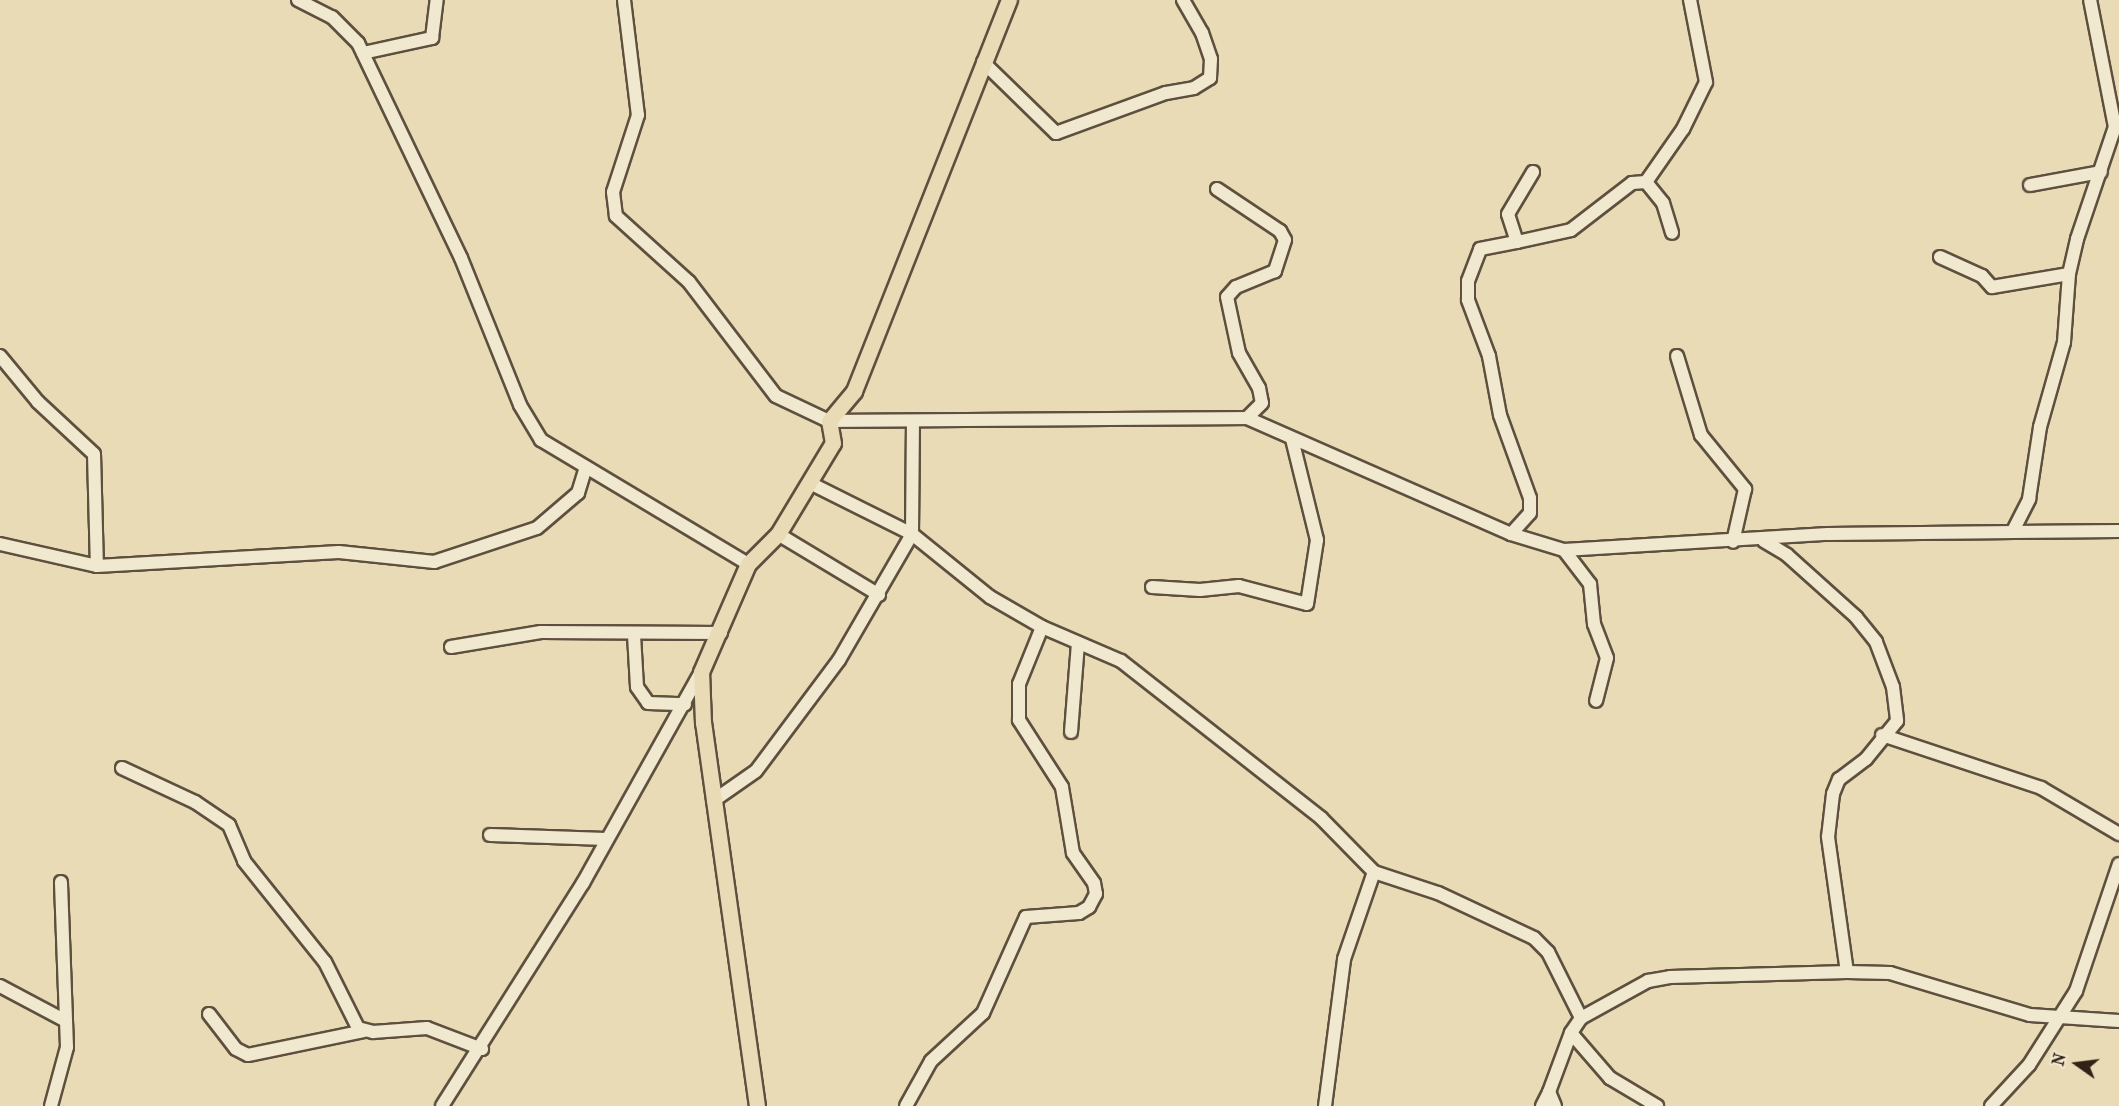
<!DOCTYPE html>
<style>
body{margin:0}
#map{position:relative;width:2119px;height:1106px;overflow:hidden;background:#e9dbb6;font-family:"IM FELL French Canon",serif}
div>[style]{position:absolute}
.roads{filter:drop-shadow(2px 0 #5e503e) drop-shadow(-2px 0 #5e503e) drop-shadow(0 2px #5e503e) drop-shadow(0 -2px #5e503e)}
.minor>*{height:12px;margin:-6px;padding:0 6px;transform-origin:6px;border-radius:6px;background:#f1e8d0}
.major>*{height:15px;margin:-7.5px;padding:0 7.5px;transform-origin:7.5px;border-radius:7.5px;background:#e9dbb6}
span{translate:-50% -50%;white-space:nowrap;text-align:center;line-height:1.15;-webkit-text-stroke:4.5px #f1e8d0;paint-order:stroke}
.north{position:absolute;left:2047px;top:1034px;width:60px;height:60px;-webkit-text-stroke:4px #f1e8d0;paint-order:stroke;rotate:284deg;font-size:16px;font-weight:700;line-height:24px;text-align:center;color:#302216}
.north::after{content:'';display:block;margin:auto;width:21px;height:27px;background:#302216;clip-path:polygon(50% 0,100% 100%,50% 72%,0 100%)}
</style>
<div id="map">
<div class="roads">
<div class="minor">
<i style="left:298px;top:0;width:38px;rotate:27deg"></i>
<i style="left:332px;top:17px;width:37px;rotate:45deg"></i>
<i style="left:358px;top:43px;width:238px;rotate:64.4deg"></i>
<i style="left:461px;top:258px;width:158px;rotate:68.1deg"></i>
<i style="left:520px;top:405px;width:41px;rotate:59deg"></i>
<i style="left:541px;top:440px;width:241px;rotate:30.9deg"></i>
<i style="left:624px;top:0;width:116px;rotate:83.1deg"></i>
<i style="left:638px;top:115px;width:81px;rotate:108deg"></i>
<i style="left:613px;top:192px;width:24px;rotate:83deg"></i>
<i style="left:616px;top:216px;width:98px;rotate:42.1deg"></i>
<i style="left:689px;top:282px;width:143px;rotate:52.7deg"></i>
<i style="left:776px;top:396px;width:59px;rotate:25.3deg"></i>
<i style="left:829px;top:421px;width:418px;rotate:-0.4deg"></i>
<i style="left:1247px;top:418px;width:288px;rotate:23.7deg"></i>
<i style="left:1511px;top:534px;width:55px;rotate:16.8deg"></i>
<i style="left:1564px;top:550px;width:264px;rotate:-3.5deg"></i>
<i style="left:1828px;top:534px;width:291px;rotate:-0.6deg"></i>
<i style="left:363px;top:53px;width:71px;rotate:-12.3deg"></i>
<i style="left:432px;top:38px;width:38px;rotate:-83deg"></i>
<i style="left:983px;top:62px;width:102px;rotate:44.2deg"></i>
<i style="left:1056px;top:133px;width:117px;rotate:-20deg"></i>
<i style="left:1166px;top:93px;width:28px;rotate:-10deg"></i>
<i style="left:1194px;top:88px;width:19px;rotate:-32deg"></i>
<i style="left:1210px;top:78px;width:19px;rotate:-87deg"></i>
<i style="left:1211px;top:59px;width:28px;rotate:-109deg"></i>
<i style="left:1202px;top:33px;width:38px;rotate:-120deg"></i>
<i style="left:1646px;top:182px;width:27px;rotate:51deg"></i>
<i style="left:1663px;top:203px;width:31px;rotate:73deg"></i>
<i style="left:2030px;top:185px;width:72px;rotate:-10.4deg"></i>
<i style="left:1217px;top:189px;width:76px;rotate:33.7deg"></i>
<i style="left:1280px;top:231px;width:10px;rotate:61deg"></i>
<i style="left:1285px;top:240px;width:33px;rotate:108deg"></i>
<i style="left:1275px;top:271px;width:42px;rotate:157.7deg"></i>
<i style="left:1236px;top:287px;width:13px;rotate:132deg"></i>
<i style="left:1227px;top:297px;width:57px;rotate:77.9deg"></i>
<i style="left:1239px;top:353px;width:40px;rotate:60.3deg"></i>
<i style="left:1259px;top:388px;width:15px;rotate:79deg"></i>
<i style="left:1262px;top:403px;width:21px;rotate:135deg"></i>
<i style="left:1517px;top:242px;width:55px;rotate:-12.5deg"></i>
<i style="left:1571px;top:230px;width:77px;rotate:-37.6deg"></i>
<i style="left:1632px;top:183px;width:14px;rotate:-4deg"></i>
<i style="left:1646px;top:182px;width:65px;rotate:-55.1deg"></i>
<i style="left:1683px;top:129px;width:52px;rotate:-63.9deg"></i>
<i style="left:1706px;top:82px;width:84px;rotate:-101deg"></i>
<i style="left:1940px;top:257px;width:46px;rotate:24.3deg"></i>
<i style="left:1982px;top:276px;width:15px;rotate:48deg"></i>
<i style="left:1992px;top:287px;width:78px;rotate:-9.6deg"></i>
<i style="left:0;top:356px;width:60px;rotate:50.4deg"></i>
<i style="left:38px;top:402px;width:76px;rotate:42.9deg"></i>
<i style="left:94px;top:454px;width:112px;rotate:88.5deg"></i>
<i style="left:1677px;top:356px;width:83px;rotate:73.1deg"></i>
<i style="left:1701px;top:435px;width:70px;rotate:50.8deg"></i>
<i style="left:1745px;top:489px;width:54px;rotate:102.8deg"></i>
<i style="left:810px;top:483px;width:114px;rotate:26.6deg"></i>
<i style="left:912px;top:534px;width:100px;rotate:38.9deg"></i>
<i style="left:990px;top:597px;width:60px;rotate:30deg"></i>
<i style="left:1042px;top:627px;width:86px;rotate:23.3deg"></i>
<i style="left:1121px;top:661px;width:254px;rotate:38.1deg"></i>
<i style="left:1321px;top:818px;width:76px;rotate:45.5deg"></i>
<i style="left:1374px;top:872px;width:67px;rotate:18.2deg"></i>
<i style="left:1438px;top:893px;width:106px;rotate:25.1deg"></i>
<i style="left:1534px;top:938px;width:20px;rotate:45deg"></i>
<i style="left:1548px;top:952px;width:74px;rotate:63.4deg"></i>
<i style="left:1581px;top:1018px;width:18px;rotate:124deg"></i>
<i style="left:1571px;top:1033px;width:60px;rotate:49.1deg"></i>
<i style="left:1610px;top:1078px;width:55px;rotate:30.8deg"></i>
<i style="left:2014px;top:529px;width:34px;rotate:-63deg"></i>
<i style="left:2029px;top:499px;width:73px;rotate:-81.3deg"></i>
<i style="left:2040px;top:427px;width:88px;rotate:-74.2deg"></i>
<i style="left:2064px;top:342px;width:68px;rotate:-85.8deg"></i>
<i style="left:2069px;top:274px;width:36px;rotate:-77deg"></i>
<i style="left:2077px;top:239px;width:118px;rotate:-71.3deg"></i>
<i style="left:2115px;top:127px;width:129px;rotate:-101.1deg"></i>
<i style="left:778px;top:534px;width:118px;rotate:31.1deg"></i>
<i style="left:1511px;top:534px;width:28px;rotate:-48deg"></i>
<i style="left:1530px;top:513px;width:15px;rotate:-90deg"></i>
<i style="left:1530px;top:498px;width:88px;rotate:-109.9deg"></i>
<i style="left:1500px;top:415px;width:60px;rotate:-100.6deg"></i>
<i style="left:1489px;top:356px;width:60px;rotate:-110.6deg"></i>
<i style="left:1468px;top:300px;width:19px;rotate:-90deg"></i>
<i style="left:1468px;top:281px;width:34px;rotate:-69deg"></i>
<i style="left:1480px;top:249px;width:38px;rotate:-11deg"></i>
<i style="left:1517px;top:242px;width:29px;rotate:-108deg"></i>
<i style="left:1508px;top:214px;width:49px;rotate:-59.2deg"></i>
<i style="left:1764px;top:541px;width:27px;rotate:31deg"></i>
<i style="left:1787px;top:555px;width:93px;rotate:41.9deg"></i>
<i style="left:1856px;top:617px;width:32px;rotate:51deg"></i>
<i style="left:1876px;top:642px;width:48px;rotate:69.3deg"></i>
<i style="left:1893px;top:687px;width:34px;rotate:83deg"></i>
<i style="left:1897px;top:721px;width:49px;rotate:129.2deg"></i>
<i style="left:1866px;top:759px;width:34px;rotate:143deg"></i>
<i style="left:1839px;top:779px;width:16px;rotate:112deg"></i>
<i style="left:1833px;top:794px;width:43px;rotate:96.6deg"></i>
<i style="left:1828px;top:837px;width:136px;rotate:82deg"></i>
<i style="left:0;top:544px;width:99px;rotate:12.8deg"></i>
<i style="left:97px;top:566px;width:242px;rotate:-3.3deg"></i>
<i style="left:339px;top:552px;width:96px;rotate:6deg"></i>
<i style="left:434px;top:562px;width:108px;rotate:-18.3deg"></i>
<i style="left:537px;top:528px;width:54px;rotate:-40.5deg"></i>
<i style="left:578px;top:493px;width:27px;rotate:-73deg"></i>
<i style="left:1564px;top:550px;width:43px;rotate:52.6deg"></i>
<i style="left:1590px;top:584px;width:40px;rotate:84.3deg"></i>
<i style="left:1594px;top:624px;width:36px;rotate:69deg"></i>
<i style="left:1607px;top:658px;width:44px;rotate:104.3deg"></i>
<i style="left:1152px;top:587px;width:48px;rotate:3.6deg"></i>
<i style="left:1200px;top:590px;width:39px;rotate:-6deg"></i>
<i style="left:1239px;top:586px;width:70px;rotate:14.8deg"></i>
<i style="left:1307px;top:604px;width:65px;rotate:-81.1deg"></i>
<i style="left:1317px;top:540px;width:104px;rotate:-103.9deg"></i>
<i style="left:634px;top:635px;width:52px;rotate:86.7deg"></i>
<i style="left:637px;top:687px;width:19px;rotate:55deg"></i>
<i style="left:648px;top:703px;width:37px;rotate:2deg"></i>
<i style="left:451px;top:647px;width:91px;rotate:-9.5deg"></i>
<i style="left:541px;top:632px;width:180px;rotate:0.3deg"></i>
<i style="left:1071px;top:732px;width:88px;rotate:-85.5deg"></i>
<i style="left:1882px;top:735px;width:168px;rotate:18.4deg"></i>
<i style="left:2041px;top:788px;width:91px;rotate:30.5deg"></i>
<i style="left:122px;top:768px;width:81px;rotate:25deg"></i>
<i style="left:195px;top:802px;width:41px;rotate:34.1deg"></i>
<i style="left:229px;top:825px;width:39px;rotate:67deg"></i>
<i style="left:244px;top:861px;width:129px;rotate:51.3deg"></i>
<i style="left:325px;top:962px;width:74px;rotate:63.4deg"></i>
<i style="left:358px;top:1028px;width:16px;rotate:15deg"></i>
<i style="left:373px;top:1032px;width:54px;rotate:-4.2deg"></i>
<i style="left:427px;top:1028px;width:59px;rotate:20.9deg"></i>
<i style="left:713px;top:801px;width:52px;rotate:-34.9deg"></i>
<i style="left:756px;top:771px;width:139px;rotate:-53.2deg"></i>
<i style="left:839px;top:660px;width:146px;rotate:-59.9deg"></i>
<i style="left:912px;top:534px;width:113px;rotate:-89.5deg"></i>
<i style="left:490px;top:835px;width:117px;rotate:2deg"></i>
<i style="left:0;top:986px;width:72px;rotate:28deg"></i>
<i style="left:209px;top:1014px;width:44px;rotate:52.4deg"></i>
<i style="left:236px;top:1049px;width:13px;rotate:27deg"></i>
<i style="left:248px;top:1055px;width:118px;rotate:-11.7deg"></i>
<i style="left:1581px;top:1018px;width:77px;rotate:-28.9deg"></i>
<i style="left:1648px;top:981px;width:22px;rotate:-10deg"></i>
<i style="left:1670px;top:977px;width:177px;rotate:-1.6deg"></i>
<i style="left:1847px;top:972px;width:43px;rotate:1.3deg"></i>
<i style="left:1890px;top:973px;width:146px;rotate:16.7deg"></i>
<i style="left:2030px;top:1015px;width:89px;rotate:3.9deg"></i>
<i style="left:51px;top:1106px;width:61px;rotate:-74.8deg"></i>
<i style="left:67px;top:1047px;width:165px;rotate:-92.1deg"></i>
<i style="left:442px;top:1106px;width:264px;rotate:-57.7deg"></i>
<i style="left:583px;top:883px;width:242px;rotate:-60.8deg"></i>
<i style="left:906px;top:1106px;width:51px;rotate:-60.9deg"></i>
<i style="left:931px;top:1061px;width:71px;rotate:-42.7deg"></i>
<i style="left:983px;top:1013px;width:105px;rotate:-65.9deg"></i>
<i style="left:1026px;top:917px;width:53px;rotate:-4.3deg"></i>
<i style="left:1079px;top:913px;width:12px;rotate:-31deg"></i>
<i style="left:1089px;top:907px;width:15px;rotate:-62deg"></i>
<i style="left:1096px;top:894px;width:11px;rotate:-100deg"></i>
<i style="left:1094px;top:883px;width:37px;rotate:-125deg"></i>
<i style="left:1073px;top:853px;width:67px;rotate:-99.5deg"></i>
<i style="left:1062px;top:787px;width:80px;rotate:-122.7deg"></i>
<i style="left:1019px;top:720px;width:36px;rotate:-90deg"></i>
<i style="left:1019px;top:684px;width:61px;rotate:-68deg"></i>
<i style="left:1325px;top:1106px;width:148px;rotate:-82.6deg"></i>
<i style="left:1344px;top:959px;width:92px;rotate:-71deg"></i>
<i style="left:1542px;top:1106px;width:16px;rotate:-63deg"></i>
<i style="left:1555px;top:1106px;width:15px;rotate:-113deg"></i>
<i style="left:1549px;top:1092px;width:63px;rotate:-69.6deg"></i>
<i style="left:1991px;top:1106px;width:56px;rotate:-47.2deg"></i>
<i style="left:2029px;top:1065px;width:88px;rotate:-57.6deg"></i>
<i style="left:2076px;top:991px;width:134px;rotate:-71.3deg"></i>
</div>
<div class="major">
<i style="left:757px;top:1106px;width:387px;rotate:-98deg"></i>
<i style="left:703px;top:723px;width:51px;rotate:-92.2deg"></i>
<i style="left:701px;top:672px;width:118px;rotate:-66.5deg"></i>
<i style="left:748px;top:564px;width:42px;rotate:-45deg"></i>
<i style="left:778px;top:534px;width:106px;rotate:-58.9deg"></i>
<i style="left:833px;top:443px;width:22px;rotate:-100deg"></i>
<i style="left:829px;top:421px;width:39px;rotate:-50deg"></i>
<i style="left:854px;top:391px;width:421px;rotate:-68.4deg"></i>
</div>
</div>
<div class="north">N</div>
</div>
